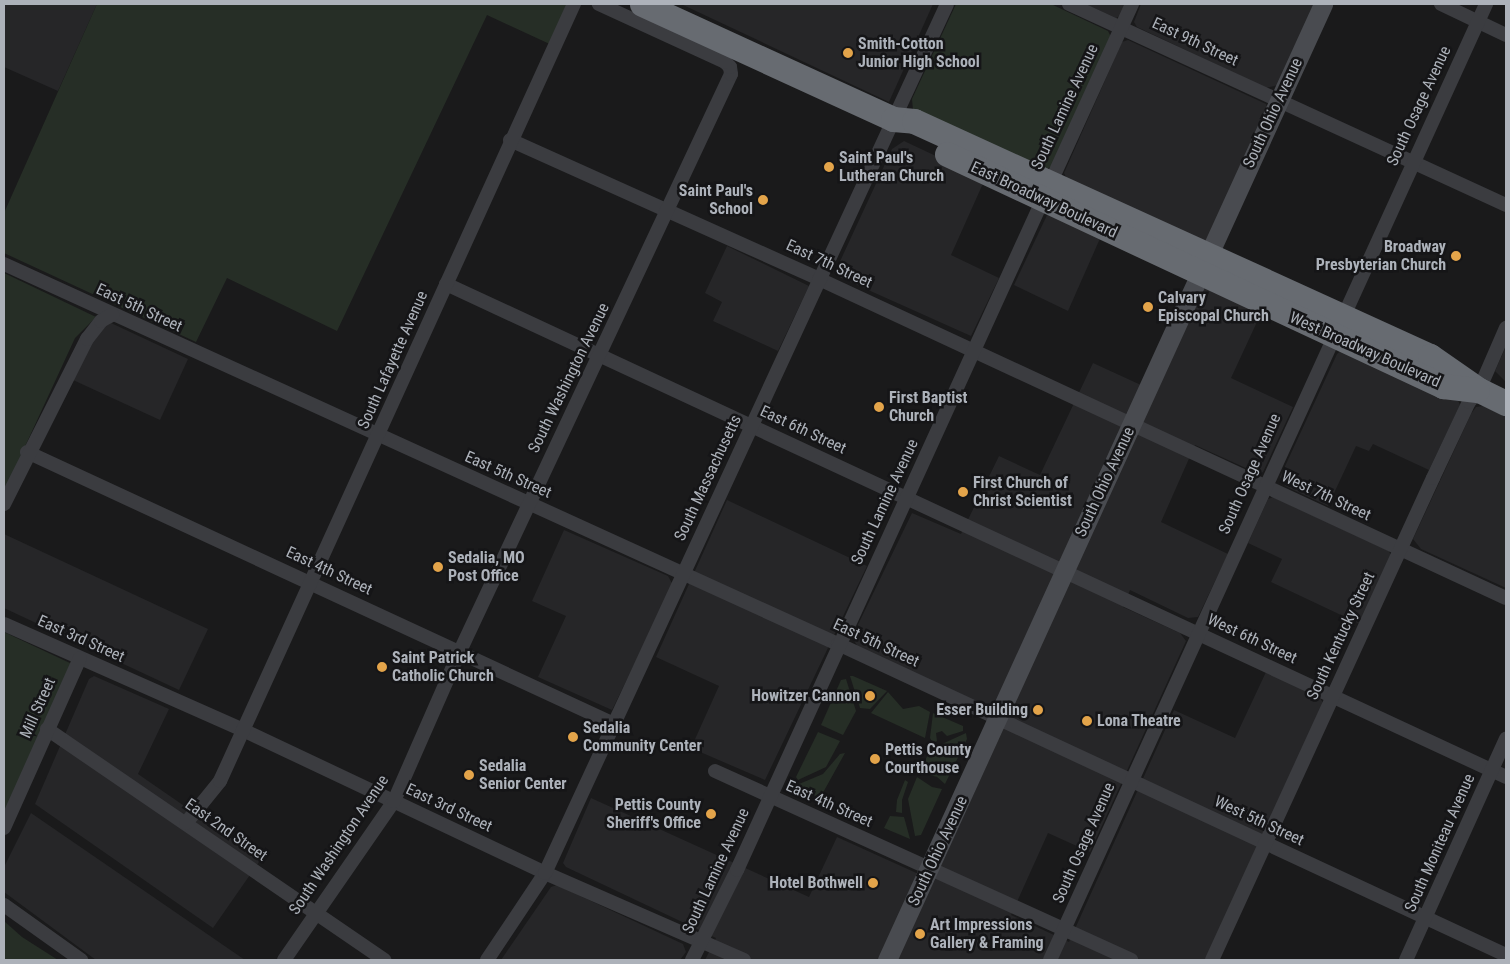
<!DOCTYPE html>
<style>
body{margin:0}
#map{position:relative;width:1510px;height:964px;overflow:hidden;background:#1a1a1b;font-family:"Roboto Condensed",sans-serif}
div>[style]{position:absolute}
.built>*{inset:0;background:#262628}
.green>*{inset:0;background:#262e26}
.street>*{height:14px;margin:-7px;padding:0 7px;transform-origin:7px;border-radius:7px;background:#3b3c40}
.secondary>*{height:19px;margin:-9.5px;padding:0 9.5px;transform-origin:9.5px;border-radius:9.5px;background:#494b50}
.highway>*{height:25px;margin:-12.5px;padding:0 12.5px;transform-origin:12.5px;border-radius:12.5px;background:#676b71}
.dots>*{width:14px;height:14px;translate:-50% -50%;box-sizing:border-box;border:2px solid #151517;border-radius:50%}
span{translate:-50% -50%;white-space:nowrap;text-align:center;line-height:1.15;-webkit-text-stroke:5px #151517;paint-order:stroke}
.street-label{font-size:16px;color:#adb2ba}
.poi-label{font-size:16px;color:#adb2ba;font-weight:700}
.left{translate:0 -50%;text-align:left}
.right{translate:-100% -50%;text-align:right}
.frame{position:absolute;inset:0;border:5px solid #adb2ba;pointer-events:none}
</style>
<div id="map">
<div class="built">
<i style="clip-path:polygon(4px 4px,97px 4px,58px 91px,4px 67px)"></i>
<i style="clip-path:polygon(681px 4px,933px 4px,889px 102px)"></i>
<i style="clip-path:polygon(1085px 4px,1127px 4px,1122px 15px,1116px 18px)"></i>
<i style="clip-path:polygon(1141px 4px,1317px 4px,1279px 85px,1266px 88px,1137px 27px,1134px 22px)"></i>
<i style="clip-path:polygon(1128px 40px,1266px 104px,1268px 110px,1210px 238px,1204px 241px,1067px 179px,1064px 173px,1122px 42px)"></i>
<i style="clip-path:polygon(904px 141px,985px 179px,951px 255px,999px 278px,971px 336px,837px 276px,836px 270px,892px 149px)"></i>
<i style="clip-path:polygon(1048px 213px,1102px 234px,1068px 311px,1014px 285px)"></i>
<i style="clip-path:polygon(727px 246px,809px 286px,778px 351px,713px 321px,722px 302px,705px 293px)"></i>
<i style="clip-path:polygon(1205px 287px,1263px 309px,1231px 378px,1293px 407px,1263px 472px,1259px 474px,1195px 445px,1161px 522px,1228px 554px,1198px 617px,1188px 618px,1130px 590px,1123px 607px,1180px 633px,1186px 641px,1090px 852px,1048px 833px,1011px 915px,1069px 942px,1174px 710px,1235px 738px,1266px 672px,1319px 696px,1323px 703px,1205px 960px,705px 960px,716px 938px,566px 867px,563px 863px,591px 798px,809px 897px,837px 837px,934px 881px,1008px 719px,859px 649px,852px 637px,912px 513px,961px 534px,999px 456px,1040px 475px,1093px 363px,1141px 385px)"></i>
<i style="clip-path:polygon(111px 323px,188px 359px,160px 420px,73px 380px,99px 330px)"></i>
<i style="clip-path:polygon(1506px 346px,1506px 382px,1495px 371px)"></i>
<i style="clip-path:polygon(1343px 349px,1458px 400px,1460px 405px,1429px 470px,1373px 444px,1369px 451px,1356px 446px,1328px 506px,1285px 486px,1280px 477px,1337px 354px)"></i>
<i style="clip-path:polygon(1483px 406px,1506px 417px,1506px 588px,1421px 549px,1413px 539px,1471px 414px,1476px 407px)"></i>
<i style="clip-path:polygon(1273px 497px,1389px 551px,1391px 556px,1360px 624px,1271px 582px,1282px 559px,1248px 543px,1268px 499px)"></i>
<i style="clip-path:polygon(727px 500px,867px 566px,765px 780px,691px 748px,719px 686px,656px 657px)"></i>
<i style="clip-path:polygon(564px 530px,668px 576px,673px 585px,612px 710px,538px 677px,566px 616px,532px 601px)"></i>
<i style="clip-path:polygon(4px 534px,208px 629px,179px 690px,4px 608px)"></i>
<i style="clip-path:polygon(94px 676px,169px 709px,138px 774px,261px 859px,213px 928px,35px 804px,89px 679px)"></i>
<i style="clip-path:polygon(31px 813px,245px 960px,96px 960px,4px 892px,4px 867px)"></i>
<i style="clip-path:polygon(557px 885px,683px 944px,686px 952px,680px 960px,501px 960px,551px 887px)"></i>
</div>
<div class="green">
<i style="clip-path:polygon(97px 4px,574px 4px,554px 46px,487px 15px,337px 331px,227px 278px,196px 342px,4px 253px,4px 213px)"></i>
<i style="clip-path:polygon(956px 4px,1051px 4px,1108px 31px,1111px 37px,1053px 166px,1046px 169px,913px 110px,912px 99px)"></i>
<i style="clip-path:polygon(4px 273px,96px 317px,75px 338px,4px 492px)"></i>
<i style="clip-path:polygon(4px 632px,72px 664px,75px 673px,4px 838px)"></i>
<i style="clip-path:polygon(850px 676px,853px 676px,887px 691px,870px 709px,860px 708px)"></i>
<i style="clip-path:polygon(846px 679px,856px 711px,843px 735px,821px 725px,841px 680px)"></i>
<i style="clip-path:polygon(888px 692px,903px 709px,919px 706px,930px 712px,925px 738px,871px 713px)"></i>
<i style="clip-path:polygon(933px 713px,963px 726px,963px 731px,947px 736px,942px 731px,936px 733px,937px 741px,933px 743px,930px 738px)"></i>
<i style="clip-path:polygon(818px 732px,840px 741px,826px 767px,798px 780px,796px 777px)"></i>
<i style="clip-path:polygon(966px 733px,967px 739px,945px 784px,937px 777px,919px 772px,931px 749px)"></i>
<i style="clip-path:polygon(845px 753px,820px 798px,798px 788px,799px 784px,823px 774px,840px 754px)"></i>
<i style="clip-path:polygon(917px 777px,932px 787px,942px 789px,921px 835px,915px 836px,908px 799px)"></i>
<i style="clip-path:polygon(905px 780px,908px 782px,902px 800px,902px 813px,896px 812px,897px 800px)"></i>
<i style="clip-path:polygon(890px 816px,904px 817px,910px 839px,884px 828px)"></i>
<i style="clip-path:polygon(4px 921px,22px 937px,58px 960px,4px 960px)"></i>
</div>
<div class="street">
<i style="left:1069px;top:4px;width:481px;rotate:24.7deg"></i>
<i style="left:1441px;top:4px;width:72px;rotate:25.5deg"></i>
<i style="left:510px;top:140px;width:339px;rotate:24.2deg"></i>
<i style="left:819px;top:279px;width:757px;rotate:24.91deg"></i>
<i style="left:4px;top:264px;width:916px;rotate:24.5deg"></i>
<i style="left:838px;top:644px;width:737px;rotate:24.97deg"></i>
<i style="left:446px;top:284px;width:1169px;rotate:24.94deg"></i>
<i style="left:27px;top:452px;width:647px;rotate:24.86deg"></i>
<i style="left:4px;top:504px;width:185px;rotate:-63.3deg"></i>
<i style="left:87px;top:339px;width:23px;rotate:-52deg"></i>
<i style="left:101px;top:321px;width:13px;rotate:-29deg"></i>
<i style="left:4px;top:624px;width:261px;rotate:23.9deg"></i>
<i style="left:243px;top:730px;width:334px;rotate:25.3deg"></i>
<i style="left:545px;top:873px;width:217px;rotate:23.6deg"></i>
<i style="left:47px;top:729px;width:409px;rotate:34.4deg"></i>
<i style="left:715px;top:771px;width:457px;rotate:24.4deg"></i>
<i style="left:186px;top:823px;width:54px;rotate:-51deg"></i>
<i style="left:220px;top:781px;width:854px;rotate:-65.51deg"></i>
<i style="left:4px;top:828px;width:186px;rotate:-65.9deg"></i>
<i style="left:4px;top:905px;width:95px;rotate:35.5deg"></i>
<i style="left:284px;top:960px;width:193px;rotate:-55.3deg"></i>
<i style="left:394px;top:801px;width:164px;rotate:-66.3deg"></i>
<i style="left:460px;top:651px;width:637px;rotate:-64.84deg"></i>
<i style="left:731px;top:74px;width:7px;rotate:-98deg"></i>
<i style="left:730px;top:67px;width:7px;rotate:-135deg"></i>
<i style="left:725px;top:62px;width:139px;rotate:-155.3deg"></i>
<i style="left:487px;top:960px;width:105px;rotate:-56.3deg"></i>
<i style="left:545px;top:873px;width:957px;rotate:-65.17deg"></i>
<i style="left:692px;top:960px;width:101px;rotate:-63.4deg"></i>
<i style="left:737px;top:870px;width:952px;rotate:-65.48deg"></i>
<i style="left:1050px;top:960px;width:1051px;rotate:-65.48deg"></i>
<i style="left:1212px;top:960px;width:530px;rotate:-65.37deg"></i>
<i style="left:1433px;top:478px;width:84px;rotate:-64.7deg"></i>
<i style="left:1469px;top:402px;width:16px;rotate:-50deg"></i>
<i style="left:1479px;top:390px;width:68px;rotate:-66.5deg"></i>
<i style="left:1406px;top:960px;width:243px;rotate:-65.7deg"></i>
</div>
<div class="secondary">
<i style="left:887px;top:960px;width:1051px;rotate:-65.48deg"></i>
</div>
<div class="highway">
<i style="left:642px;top:4px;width:276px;rotate:24.6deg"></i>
<i style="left:893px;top:119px;width:21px;rotate:5deg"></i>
<i style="left:914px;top:121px;width:567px;rotate:24.49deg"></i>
<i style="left:1430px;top:356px;width:60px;rotate:34.8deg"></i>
<i style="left:1479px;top:390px;width:30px;rotate:26deg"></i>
<i style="left:947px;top:154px;width:548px;rotate:25.07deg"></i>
<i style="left:1443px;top:386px;width:34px;rotate:7deg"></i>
</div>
<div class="dots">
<i style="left:848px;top:53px;background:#e3a44a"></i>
<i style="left:829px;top:167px;background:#e3a44a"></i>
<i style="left:763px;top:200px;background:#e3a44a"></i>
<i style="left:1456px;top:256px;background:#e3a44a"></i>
<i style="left:1148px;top:307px;background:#e3a44a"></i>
<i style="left:879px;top:407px;background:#e3a44a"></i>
<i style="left:963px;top:492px;background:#e3a44a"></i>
<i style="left:438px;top:567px;background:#e3a44a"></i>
<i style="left:382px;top:667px;background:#e3a44a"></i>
<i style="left:870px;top:696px;background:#e3a44a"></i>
<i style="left:1038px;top:710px;background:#e3a44a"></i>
<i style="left:1087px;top:721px;background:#e3a44a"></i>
<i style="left:573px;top:737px;background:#e3a44a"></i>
<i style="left:875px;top:759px;background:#e3a44a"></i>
<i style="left:469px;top:775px;background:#e3a44a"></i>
<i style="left:711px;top:814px;background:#e3a44a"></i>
<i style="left:873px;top:883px;background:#e3a44a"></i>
<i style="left:920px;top:934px;background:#e3a44a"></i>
</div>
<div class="street-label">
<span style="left:1195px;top:42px;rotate:25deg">East 9th Street</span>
<span style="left:1419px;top:106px;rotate:-65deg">South Osage Avenue</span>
<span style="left:1065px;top:107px;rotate:-65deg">South Lamine Avenue</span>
<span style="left:1273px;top:113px;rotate:-65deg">South Ohio Avenue</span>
<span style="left:1044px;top:200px;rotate:25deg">East Broadway Boulevard</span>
<span style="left:829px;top:264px;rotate:25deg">East 7th Street</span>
<span style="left:139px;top:308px;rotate:25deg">East 5th Street</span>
<span style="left:1365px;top:350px;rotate:24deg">West Broadway Boulevard</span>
<span style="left:393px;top:360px;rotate:-66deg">South Lafayette Avenue</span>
<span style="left:569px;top:378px;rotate:-64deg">South Washington Avenue</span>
<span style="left:803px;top:430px;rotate:25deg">East 6th Street</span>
<span style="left:1250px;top:474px;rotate:-66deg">South Osage Avenue</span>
<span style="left:508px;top:475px;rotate:24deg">East 5th Street</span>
<span style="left:708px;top:478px;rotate:-65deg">South Massachusetts</span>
<span style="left:1105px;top:482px;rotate:-65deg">South Ohio Avenue</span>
<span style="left:1326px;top:496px;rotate:25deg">West 7th Street</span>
<span style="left:885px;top:502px;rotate:-65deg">South Lamine Avenue</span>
<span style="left:329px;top:571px;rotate:25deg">East 4th Street</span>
<span style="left:1341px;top:636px;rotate:-65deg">South Kentucky Street</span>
<span style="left:81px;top:639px;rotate:24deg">East 3rd Street</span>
<span style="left:1252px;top:639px;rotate:25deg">West 6th Street</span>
<span style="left:876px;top:643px;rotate:25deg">East 5th Street</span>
<span style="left:38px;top:708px;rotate:-66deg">Mill Street</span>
<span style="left:829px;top:804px;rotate:24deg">East 4th Street</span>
<span style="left:449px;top:808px;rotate:25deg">East 3rd Street</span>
<span style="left:1259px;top:821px;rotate:25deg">West 5th Street</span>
<span style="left:226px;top:830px;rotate:35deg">East 2nd Street</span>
<span style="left:1084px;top:843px;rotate:-66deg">South Osage Avenue</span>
<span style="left:1440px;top:843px;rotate:-66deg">South Moniteau Avenue</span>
<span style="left:339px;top:845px;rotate:-56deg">South Washington Avenue</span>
<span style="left:938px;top:851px;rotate:-65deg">South Ohio Avenue</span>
<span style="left:716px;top:871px;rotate:-65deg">South Lamine Avenue</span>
</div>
<div class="poi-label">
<span class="left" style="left:858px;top:53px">Smith-Cotton<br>Junior High School</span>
<span class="left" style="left:839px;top:167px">Saint Paul's<br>Lutheran Church</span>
<span class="right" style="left:753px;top:200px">Saint Paul's<br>School</span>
<span class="right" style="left:1446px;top:256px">Broadway<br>Presbyterian Church</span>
<span class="left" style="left:1158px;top:307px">Calvary<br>Episcopal Church</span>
<span class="left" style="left:889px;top:407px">First Baptist<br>Church</span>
<span class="left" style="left:973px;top:492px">First Church of<br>Christ Scientist</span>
<span class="left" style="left:448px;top:567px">Sedalia, MO<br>Post Office</span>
<span class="left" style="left:392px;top:667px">Saint Patrick<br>Catholic Church</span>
<span class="right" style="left:860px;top:696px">Howitzer Cannon</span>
<span class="right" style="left:1028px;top:710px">Esser Building</span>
<span class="left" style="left:1097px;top:721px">Lona Theatre</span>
<span class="left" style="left:583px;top:737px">Sedalia<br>Community Center</span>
<span class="left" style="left:885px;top:759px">Pettis County<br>Courthouse</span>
<span class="left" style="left:479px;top:775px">Sedalia<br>Senior Center</span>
<span class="right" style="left:701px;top:814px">Pettis County<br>Sheriff's Office</span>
<span class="right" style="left:863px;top:883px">Hotel Bothwell</span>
<span class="left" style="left:930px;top:934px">Art Impressions<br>Gallery &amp; Framing</span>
</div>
<div class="frame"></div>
</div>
